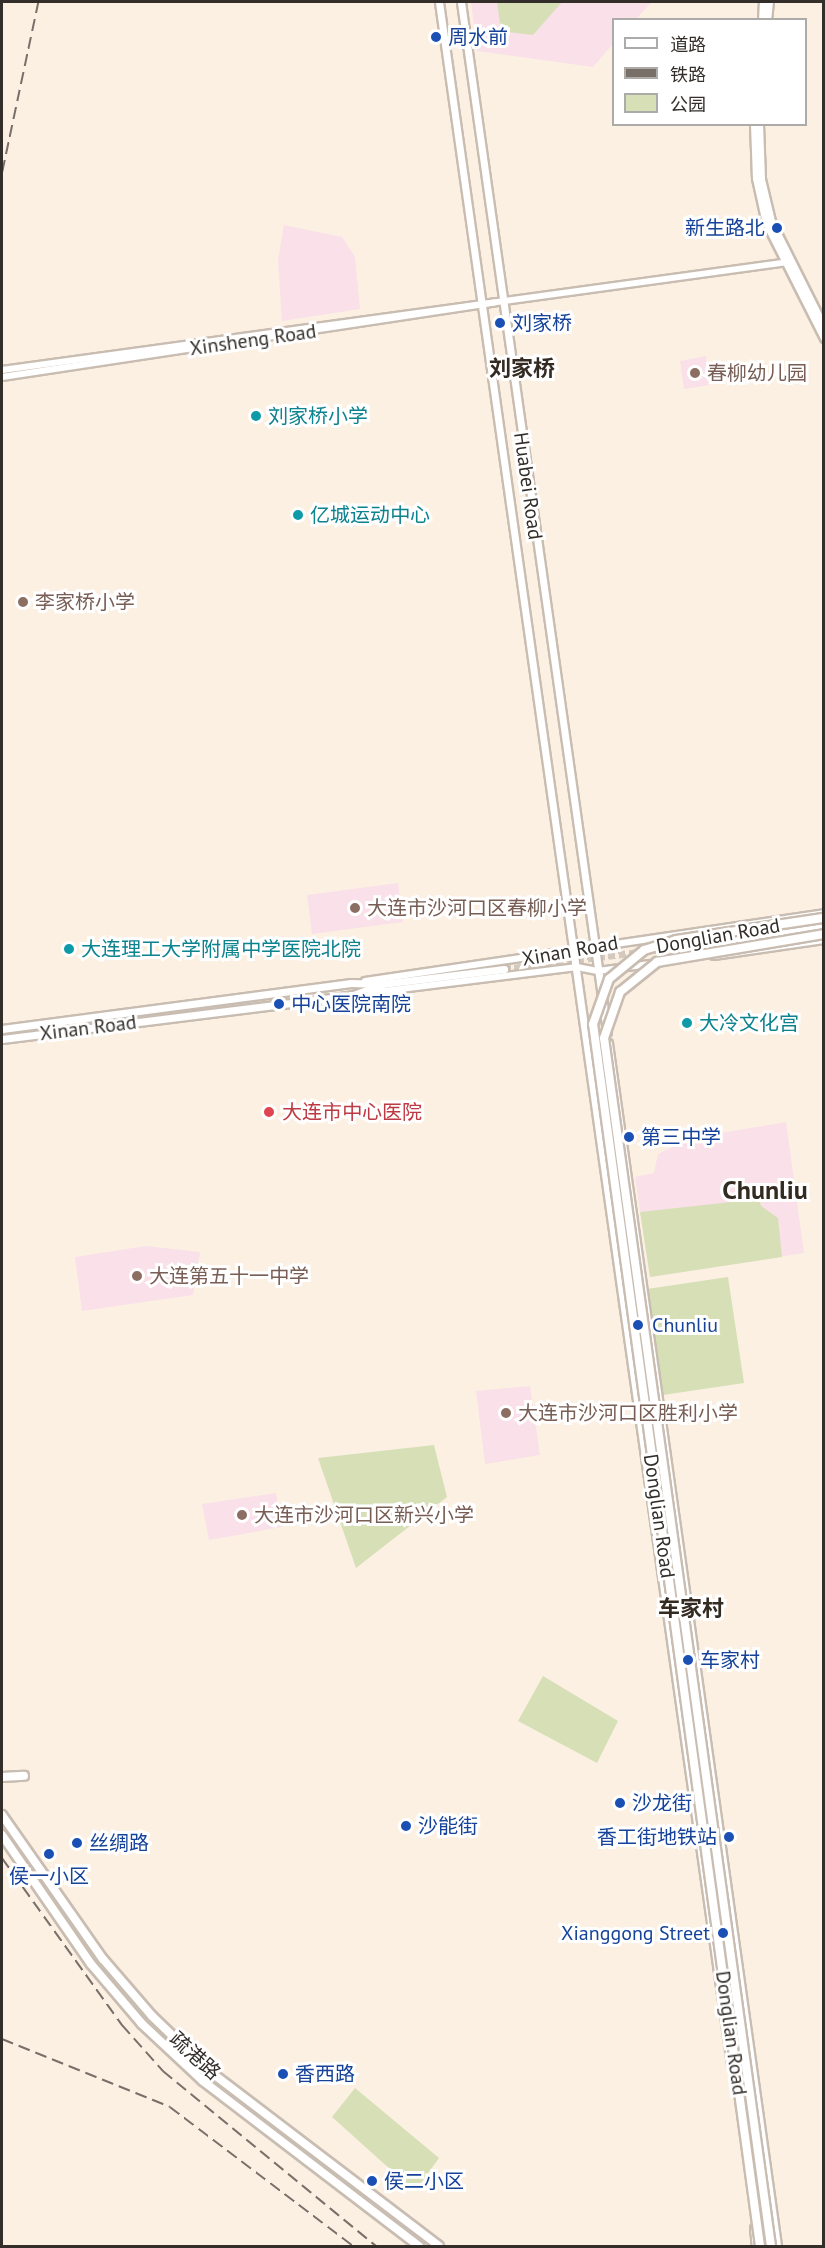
<!DOCTYPE html>
<meta charset="utf-8">
<style>
body{margin:0}
#map{position:relative;width:825px;height:2248px;overflow:hidden;background:#fcf0e3;font-family:"PT Sans","Noto Sans SC",sans-serif}
div>[style]{position:absolute}
.education>*{inset:0;background:#f9e0e9}
.green>*{inset:0;background:#d7dfb6}
.primary-tunnel>*{height:7px;margin-top:-3.5px;transform-origin:0;background:repeating-linear-gradient(90deg,#d4c9be 0 7px,transparent 0 10.5px)}
.roads{filter:drop-shadow(2px 0 #c9bdb2) drop-shadow(-2px 0 #c9bdb2) drop-shadow(0 2px #c9bdb2) drop-shadow(0 -2px #c9bdb2)}
.secondary>*{height:6px;margin:-3px;padding:0 3px;transform-origin:3px;border-radius:3px;background:#fff}
.primary>*{height:7px;margin:-3.5px;padding:0 3.5px;transform-origin:3.5px;border-radius:3.5px;background:#fff}
.highway>*{height:8px;margin:-4px;padding:0 4px;transform-origin:4px;border-radius:4px;background:#fff}
.rail>*{height:1.5px;margin-top:-0.75px;transform-origin:0;background:repeating-linear-gradient(90deg,#776f68 0 12px,transparent 0 18px)}
.bridges{filter:drop-shadow(2px 0 #c9bdb2) drop-shadow(-2px 0 #c9bdb2) drop-shadow(0 2px #c9bdb2) drop-shadow(0 -2px #c9bdb2)}
.highway-bridge>*{height:8px;margin:-4px;padding:0 4px;transform-origin:4px;border-radius:4px;background:#fff}
.dots>*{width:16px;height:16px;translate:-50% -50%;box-sizing:border-box;border:3px solid #fff;border-radius:50%}
span{translate:-50% -50%;white-space:nowrap;text-align:center;line-height:1.15;-webkit-text-stroke:6px #fff;paint-order:stroke}
.transit-label{font-size:20px;color:#164399}
.left{translate:0 -50%;text-align:left}
.right{translate:-100% -50%;text-align:right}
.street-label{font-size:20px;color:#332e2a}
.education-label{font-size:20px;color:#785e54}
.culture-label{font-size:20px;color:#0d838f}
.health-label{font-size:20px;color:#be3a42}
.quarter-label{font-size:22px;color:#332a21;font-weight:700}
.district-label{font-size:26px;color:#332a21;font-weight:700}
.frame{position:absolute;inset:0;border:3px solid #332e2a;pointer-events:none}
.legend{position:absolute;left:612px;top:18px;width:195px;height:108px;box-sizing:border-box;background:#fff;border:2px solid #adabaa;margin:0;padding:8px 10px;list-style:none;font-size:18px;color:#332e2a}
.legend li{display:flex;align-items:center;gap:12px;height:30px}
.legend b{width:30px;border:2px solid #adabaa}
</style>
<div id="map">
<div class="education">
<i style="clip-path:polygon(471px 2px,652px 2px,636px 19px,614px 20px,613px 44px,593px 67px,477px 51px)"></i>
<i style="clip-path:polygon(284px 225px,342px 237px,355px 257px,360px 309px,282px 321px,278px 260px)"></i>
<i style="clip-path:polygon(706px 356px,709px 385px,684px 389px,680px 361px)"></i>
<i style="clip-path:polygon(398px 883px,403px 922px,312px 934px,307px 895px)"></i>
<i style="clip-path:polygon(786px 1122px,804px 1253px,650px 1277px,635px 1177px,654px 1173px,658px 1154px,691px 1138px)"></i>
<i style="clip-path:polygon(146px 1246px,200px 1252px,193px 1295px,82px 1311px,75px 1257px)"></i>
<i style="clip-path:polygon(530px 1386px,540px 1455px,485px 1464px,476px 1391px)"></i>
<i style="clip-path:polygon(276px 1493px,282px 1527px,209px 1540px,202px 1504px)"></i>
</div>
<div class="green">
<i style="clip-path:polygon(497px 2px,562px 2px,533px 35px,501px 31px)"></i>
<i style="clip-path:polygon(759px 1199px,761px 1206px,778px 1218px,782px 1257px,650px 1277px,640px 1212px)"></i>
<i style="clip-path:polygon(728px 1277px,744px 1383px,663px 1395px,647px 1289px)"></i>
<i style="clip-path:polygon(434px 1445px,447px 1497px,356px 1568px,318px 1458px)"></i>
<i style="clip-path:polygon(543px 1676px,618px 1721px,597px 1763px,518px 1721px)"></i>
<i style="clip-path:polygon(355px 2088px,439px 2158px,418px 2187px,411px 2188px,332px 2117px)"></i>
</div>
<div class="primary-tunnel">
<i style="left:504px;top:969px;width:191px;rotate:-7.2deg"></i>
</div>
<div class="roads">
<div class="secondary">
<i style="left:2px;top:370px;width:793px;rotate:-7.82deg"></i>
<i style="left:2px;top:377px;width:498px;rotate:-8.6deg"></i>
<i style="left:714px;top:956px;width:111px;rotate:-8.3deg"></i>
<i style="left:365px;top:981px;width:464px;rotate:-8.4deg"></i>
<i style="left:360px;top:994px;width:219px;rotate:-7.1deg"></i>
<i style="left:577px;top:967px;width:21px;rotate:11deg"></i>
<i style="left:598px;top:971px;width:60px;rotate:-7.7deg"></i>
</div>
<div class="primary">
<i style="left:439px;top:2px;width:2082px;rotate:81.94deg"></i>
<i style="left:461px;top:2px;width:1040px;rotate:81.93deg"></i>
<i style="left:762px;top:20px;width:18px;rotate:-87deg"></i>
<i style="left:767px;top:20px;width:18px;rotate:-84deg"></i>
<i style="left:754px;top:124px;width:54px;rotate:87.9deg"></i>
<i style="left:756px;top:178px;width:46px;rotate:77.5deg"></i>
<i style="left:766px;top:223px;width:129px;rotate:63.2deg"></i>
<i style="left:759px;top:124px;width:55px;rotate:87.9deg"></i>
<i style="left:761px;top:179px;width:43px;rotate:76.6deg"></i>
<i style="left:771px;top:221px;width:119px;rotate:63.4deg"></i>
<i style="left:782px;top:931px;width:43px;rotate:-9.5deg"></i>
<i style="left:693px;top:945px;width:132px;rotate:-7deg"></i>
<i style="left:2px;top:1029px;width:352px;rotate:-7.5deg"></i>
<i style="left:351px;top:983px;width:31px;rotate:2deg"></i>
<i style="left:382px;top:984px;width:123px;rotate:-7deg"></i>
<i style="left:2px;top:1039px;width:354px;rotate:-7.1deg"></i>
<i style="left:353px;top:995px;width:29px;rotate:-20deg"></i>
<i style="left:608px;top:1043px;width:1215px;rotate:82deg"></i>
<i style="left:754px;top:2228px;width:18px;rotate:84deg"></i>
</div>
<div class="highway">
<i style="left:2px;top:1777px;width:22px;rotate:-3deg"></i>
<i style="left:2px;top:1815px;width:176px;rotate:55deg"></i>
<i style="left:103px;top:1959px;width:75px;rotate:49.3deg"></i>
<i style="left:152px;top:2016px;width:78px;rotate:44deg"></i>
<i style="left:208px;top:2070px;width:290px;rotate:37.3deg"></i>
<i style="left:2px;top:1835px;width:157px;rotate:55.4deg"></i>
<i style="left:91px;top:1964px;width:79px;rotate:49.6deg"></i>
<i style="left:142px;top:2024px;width:83px;rotate:43.1deg"></i>
<i style="left:203px;top:2081px;width:272px;rotate:37.4deg"></i>
</div>
</div>
<div class="rail">
<i style="left:2px;top:172px;width:174px;rotate:-78deg"></i>
<i style="left:2px;top:1858px;width:206px;rotate:54.3deg"></i>
<i style="left:122px;top:2025px;width:62px;rotate:48.3deg"></i>
<i style="left:163px;top:2071px;width:276px;rotate:39.4deg"></i>
<i style="left:2px;top:2039px;width:181px;rotate:22deg"></i>
<i style="left:170px;top:2107px;width:230px;rotate:37.2deg"></i>
</div>
<div class="bridges">
<div class="highway-bridge">
<i style="left:760px;top:2246px;width:1233px;rotate:-97.78deg"></i>
<i style="left:593px;top:1024px;width:48px;rotate:-70.4deg"></i>
<i style="left:609px;top:979px;width:45px;rotate:-39.6deg"></i>
<i style="left:644px;top:950px;width:34px;rotate:-17deg"></i>
<i style="left:676px;top:940px;width:150px;rotate:-8.5deg"></i>
<i style="left:771px;top:2246px;width:1219px;rotate:-97.87deg"></i>
<i style="left:604px;top:1038px;width:49px;rotate:-70.8deg"></i>
<i style="left:620px;top:992px;width:48px;rotate:-39deg"></i>
<i style="left:657px;top:962px;width:169px;rotate:-9.5deg"></i>
</div>
</div>
<div class="dots">
<i style="left:436px;top:37px;background:#1a4fb4"></i>
<i style="left:777px;top:228px;background:#1a4fb4"></i>
<i style="left:500px;top:323px;background:#1a4fb4"></i>
<i style="left:695px;top:373px;background:#8d6e63"></i>
<i style="left:256px;top:416px;background:#0f9aa8"></i>
<i style="left:298px;top:515px;background:#0f9aa8"></i>
<i style="left:23px;top:602px;background:#8d6e63"></i>
<i style="left:355px;top:908px;background:#8d6e63"></i>
<i style="left:69px;top:949px;background:#0f9aa8"></i>
<i style="left:279px;top:1004px;background:#1a4fb4"></i>
<i style="left:687px;top:1023px;background:#0f9aa8"></i>
<i style="left:269px;top:1112px;background:#e0444e"></i>
<i style="left:629px;top:1137px;background:#1a4fb4"></i>
<i style="left:137px;top:1276px;background:#8d6e63"></i>
<i style="left:638px;top:1325px;background:#1a4fb4"></i>
<i style="left:506px;top:1413px;background:#8d6e63"></i>
<i style="left:242px;top:1515px;background:#8d6e63"></i>
<i style="left:688px;top:1660px;background:#1a4fb4"></i>
<i style="left:620px;top:1803px;background:#1a4fb4"></i>
<i style="left:406px;top:1826px;background:#1a4fb4"></i>
<i style="left:729px;top:1837px;background:#1a4fb4"></i>
<i style="left:77px;top:1843px;background:#1a4fb4"></i>
<i style="left:49px;top:1854px;background:#1a4fb4"></i>
<i style="left:723px;top:1933px;background:#1a4fb4"></i>
<i style="left:283px;top:2074px;background:#1a4fb4"></i>
<i style="left:372px;top:2181px;background:#1a4fb4"></i>
</div>
<div class="transit-label">
<span class="left" style="left:448px;top:37px">周水前</span>
<span class="right" style="left:765px;top:228px">新生路北</span>
<span class="left" style="left:512px;top:323px">刘家桥</span>
<span class="left" style="left:291px;top:1004px">中心医院南院</span>
<span class="left" style="left:641px;top:1137px">第三中学</span>
<span class="left" style="left:652px;top:1325px">Chunliu</span>
<span class="left" style="left:700px;top:1660px">车家村</span>
<span class="left" style="left:632px;top:1803px">沙龙街</span>
<span class="left" style="left:418px;top:1826px">沙能街</span>
<span class="right" style="left:717px;top:1837px">香工街地铁站</span>
<span class="left" style="left:89px;top:1843px">丝绸路</span>
<span style="left:49px;top:1876px">侯一小区</span>
<span class="right" style="left:710px;top:1933px">Xianggong Street</span>
<span class="left" style="left:295px;top:2074px">香西路</span>
<span class="left" style="left:384px;top:2181px">侯二小区</span>
</div>
<div class="street-label">
<span style="left:253px;top:340px;rotate:-8deg">Xinsheng Road</span>
<span style="left:528px;top:486px;rotate:82deg">Huabei Road</span>
<span style="left:718px;top:936px;rotate:-10deg">Donglian Road</span>
<span style="left:570px;top:951px;rotate:-10deg">Xinan Road</span>
<span style="left:88px;top:1028px;rotate:-7deg">Xinan Road</span>
<span style="left:659px;top:1516px;rotate:82deg">Donglian Road</span>
<span style="left:731px;top:2033px;rotate:82deg">Donglian Road</span>
<span style="left:195px;top:2056px;rotate:42deg">疏港路</span>
</div>
<div class="education-label">
<span class="left" style="left:707px;top:373px">春柳幼儿园</span>
<span class="left" style="left:35px;top:602px">李家桥小学</span>
<span class="left" style="left:367px;top:908px">大连市沙河口区春柳小学</span>
<span class="left" style="left:149px;top:1276px">大连第五十一中学</span>
<span class="left" style="left:518px;top:1413px">大连市沙河口区胜利小学</span>
<span class="left" style="left:254px;top:1515px">大连市沙河口区新兴小学</span>
</div>
<div class="culture-label">
<span class="left" style="left:268px;top:416px">刘家桥小学</span>
<span class="left" style="left:310px;top:515px">亿城运动中心</span>
<span class="left" style="left:81px;top:949px">大连理工大学附属中学医院北院</span>
<span class="left" style="left:699px;top:1023px">大冷文化宫</span>
</div>
<div class="health-label">
<span class="left" style="left:282px;top:1112px">大连市中心医院</span>
</div>
<div class="quarter-label">
<span style="left:522px;top:369px">刘家桥</span>
<span style="left:691px;top:1609px">车家村</span>
</div>
<div class="district-label">
<span style="left:765px;top:1190px">Chunliu</span>
</div>
<div class="frame"></div>
<ul class="legend">
<li><b style="height:8px;background:#fff"></b>道路</li>
<li><b style="height:8px;background:#776f68"></b>铁路</li>
<li><b style="height:16px;background:#d7dfb6"></b>公园</li>
</ul>
</div>
